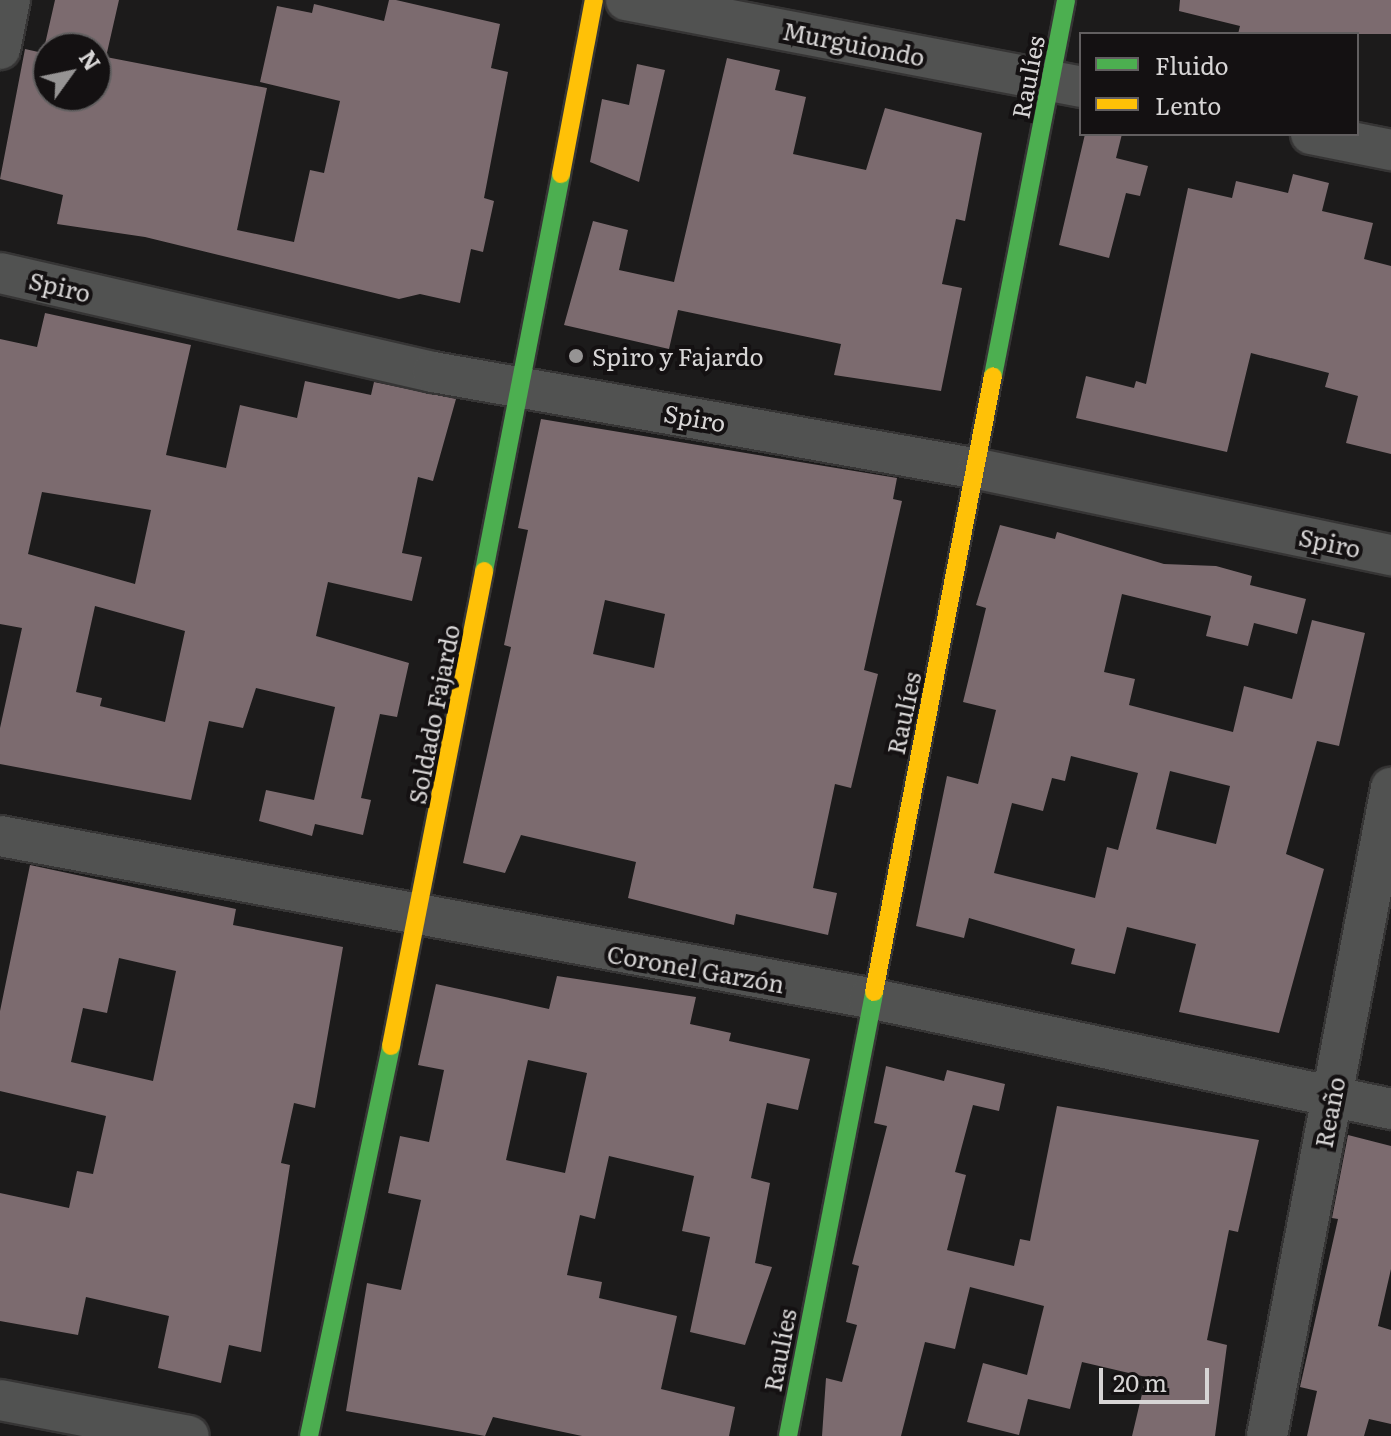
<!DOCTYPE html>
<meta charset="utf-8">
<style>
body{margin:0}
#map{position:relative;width:1391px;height:1436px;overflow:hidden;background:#1c1b1b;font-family:Literata,serif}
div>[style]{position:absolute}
.building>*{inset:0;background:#7c6b6f}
.roads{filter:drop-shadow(2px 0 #363535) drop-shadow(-2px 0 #363535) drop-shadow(0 2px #363535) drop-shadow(0 -2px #363535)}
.street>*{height:40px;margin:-20px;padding:0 20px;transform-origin:20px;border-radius:20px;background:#515251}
.fast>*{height:18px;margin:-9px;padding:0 9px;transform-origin:9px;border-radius:9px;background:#4caf50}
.slow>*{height:18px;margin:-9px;padding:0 9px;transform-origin:9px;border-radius:9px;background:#ffc107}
.dots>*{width:22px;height:22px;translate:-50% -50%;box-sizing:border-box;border:4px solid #141112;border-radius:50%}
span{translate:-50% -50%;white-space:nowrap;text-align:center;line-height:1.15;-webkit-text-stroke:8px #141112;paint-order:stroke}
.street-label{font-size:24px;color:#d7d5d5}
.poi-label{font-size:24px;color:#d7d5d5}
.left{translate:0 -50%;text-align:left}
.legend{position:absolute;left:1079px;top:32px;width:280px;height:104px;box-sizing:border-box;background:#141112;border:2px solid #625f60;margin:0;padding:10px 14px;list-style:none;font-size:24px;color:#d7d5d5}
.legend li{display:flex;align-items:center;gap:16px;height:40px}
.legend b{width:40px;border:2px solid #625f60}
.north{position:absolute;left:32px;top:32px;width:80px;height:80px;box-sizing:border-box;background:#141112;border:2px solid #625f60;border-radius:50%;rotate:57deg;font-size:22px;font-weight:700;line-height:32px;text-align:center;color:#d7d5d5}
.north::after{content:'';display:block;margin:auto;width:28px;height:36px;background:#969494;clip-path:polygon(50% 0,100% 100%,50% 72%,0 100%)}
.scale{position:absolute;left:1099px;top:1368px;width:110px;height:36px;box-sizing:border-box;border:4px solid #d7d5d5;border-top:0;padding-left:10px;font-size:24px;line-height:28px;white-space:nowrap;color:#d7d5d5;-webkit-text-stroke:6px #141112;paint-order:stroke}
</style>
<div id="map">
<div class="building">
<i style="clip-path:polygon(evenodd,55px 0,119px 0,106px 57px,267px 88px,237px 230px,294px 242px,310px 170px,324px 173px,340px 101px,260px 82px,277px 6px,312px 13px,314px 4px,384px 21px,389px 0,396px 0,500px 24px,491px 68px,508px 72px,484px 198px,494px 201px,483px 252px,471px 249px,460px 303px,420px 294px,399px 299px,145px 237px,57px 224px,63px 195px,0 179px,25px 49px,43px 53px,55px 0,48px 48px,96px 48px,96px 96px,48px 96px,48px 48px)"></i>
<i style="clip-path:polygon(1180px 0,1391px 0,1391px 34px,1238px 34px,1240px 26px,1179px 11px)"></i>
<i style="clip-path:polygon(727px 58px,780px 70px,775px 90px,806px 97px,793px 154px,866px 170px,885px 108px,982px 133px,965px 221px,956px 219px,942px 284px,962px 288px,941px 391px,834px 375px,841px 344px,678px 310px,669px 349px,564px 325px,593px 221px,628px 230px,619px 270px,674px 282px)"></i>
<i style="clip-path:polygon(637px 64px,665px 70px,639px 182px,590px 162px,602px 99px,629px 105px)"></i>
<i style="clip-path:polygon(1085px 134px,1122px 134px,1116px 158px,1148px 166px,1140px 196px,1126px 193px,1109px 258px,1059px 245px)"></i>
<i style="clip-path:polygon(1293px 174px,1329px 183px,1322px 211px,1373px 223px,1364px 259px,1391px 266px,1391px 454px,1346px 443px,1358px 396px,1325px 387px,1329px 373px,1251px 353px,1227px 452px,1076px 418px,1086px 376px,1134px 388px,1136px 381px,1146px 384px,1188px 188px,1232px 198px,1236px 181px,1288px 193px)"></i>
<i style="clip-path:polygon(evenodd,45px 313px,191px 345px,166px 455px,226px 468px,240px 405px,297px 418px,305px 381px,371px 395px,374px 382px,456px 399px,433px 481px,418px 477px,402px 553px,422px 557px,412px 601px,328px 582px,316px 636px,409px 663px,397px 717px,380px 714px,361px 798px,371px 800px,363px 835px,315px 824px,312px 836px,259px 821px,266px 790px,314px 800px,335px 707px,256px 688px,243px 728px,209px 721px,191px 800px,0 764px,0 728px,22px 628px,0 624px,0 339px,37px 347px,45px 313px,42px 492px,151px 510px,135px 584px,28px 554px,42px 492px,45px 313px,95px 606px,185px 631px,165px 722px,100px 706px,102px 698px,76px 692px,95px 606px)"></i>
<i style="clip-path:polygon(evenodd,541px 419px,897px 478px,893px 499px,902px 501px,864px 670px,878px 674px,851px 788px,835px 784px,813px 888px,837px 893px,828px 935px,736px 914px,734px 925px,628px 898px,636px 862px,521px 835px,505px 873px,463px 863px,511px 647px,504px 645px,528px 530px,518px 528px,541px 419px,605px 600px,665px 614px,654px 668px,593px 654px,605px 600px)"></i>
<i style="clip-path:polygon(evenodd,1000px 525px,1055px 539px,1057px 532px,1164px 564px,1216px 566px,1252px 576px,1250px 585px,1306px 599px,1297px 634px,1254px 623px,1248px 646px,1206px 636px,1211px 616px,1122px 594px,1104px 672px,1135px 679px,1129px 705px,1233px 732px,1244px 686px,1292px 699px,1312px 620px,1365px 633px,1339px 746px,1317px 741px,1286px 854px,1324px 869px,1279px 1033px,1179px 1012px,1196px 944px,1127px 927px,1115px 974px,1071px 964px,1075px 949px,969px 918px,964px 938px,916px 926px,947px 776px,978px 784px,996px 710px,963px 702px,986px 608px,976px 605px,1000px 525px,1071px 756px,1138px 773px,1118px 850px,1107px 847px,1095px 898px,994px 873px,1012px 803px,1043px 811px,1052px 778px,1065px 781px,1071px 756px,1000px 525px,1170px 771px,1230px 786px,1216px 844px,1156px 829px,1170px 771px)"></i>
<i style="clip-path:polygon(evenodd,30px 865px,236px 909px,233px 925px,343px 947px,315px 1108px,294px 1103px,281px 1163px,290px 1165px,261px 1352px,229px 1345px,221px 1383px,158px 1368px,169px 1316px,86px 1297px,78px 1335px,0 1321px,0 1193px,69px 1208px,77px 1171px,93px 1174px,106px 1116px,0 1091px,0 1011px,30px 865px,119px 958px,176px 971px,153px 1081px,71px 1062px,83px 1008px,107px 1013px,119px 958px)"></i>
<i style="clip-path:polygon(evenodd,557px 976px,696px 997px,690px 1024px,731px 1033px,729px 1041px,810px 1059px,798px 1110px,767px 1103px,751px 1178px,770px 1183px,755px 1263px,772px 1267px,745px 1345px,690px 1332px,710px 1237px,682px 1231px,694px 1176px,609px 1156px,595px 1219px,580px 1215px,567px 1275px,602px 1282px,599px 1298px,677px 1316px,661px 1389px,735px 1407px,729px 1436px,582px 1436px,493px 1417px,485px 1436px,346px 1411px,367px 1283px,401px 1290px,421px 1200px,388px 1193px,400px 1136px,429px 1142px,444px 1070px,418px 1065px,436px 984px,549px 1009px,557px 976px,528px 1060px,587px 1073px,565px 1173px,506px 1160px,528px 1060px)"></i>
<i style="clip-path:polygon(886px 1066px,944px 1081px,947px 1070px,1005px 1084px,999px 1111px,973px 1105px,955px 1172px,966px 1175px,947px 1250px,1014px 1266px,1020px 1239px,1030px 1241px,1057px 1106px,1259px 1140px,1238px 1232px,1229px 1230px,1207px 1340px,1227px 1345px,1215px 1436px,1132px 1436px,1146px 1377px,1082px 1362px,1070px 1409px,1028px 1399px,1019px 1435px,967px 1422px,983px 1363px,1027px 1375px,1044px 1306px,970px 1287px,955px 1349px,925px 1342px,901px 1436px,822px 1436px,826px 1378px,842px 1382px,857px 1325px,846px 1322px,859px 1266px,852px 1264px,887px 1126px,874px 1123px)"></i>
<i style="clip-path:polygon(1348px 1135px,1391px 1146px,1391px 1269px,1378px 1326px,1391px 1330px,1391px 1424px,1369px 1419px,1364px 1436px,1307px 1436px,1317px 1391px,1300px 1387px,1338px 1219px,1332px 1218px)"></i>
</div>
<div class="roads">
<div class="street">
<i style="left:626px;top:0;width:463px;rotate:10.8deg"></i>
<i style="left:0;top:49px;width:50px;rotate:-78.5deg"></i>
<i style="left:1311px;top:134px;width:82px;rotate:11.3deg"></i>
<i style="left:0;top:273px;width:444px;rotate:12.9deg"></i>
<i style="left:433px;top:372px;width:554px;rotate:10.09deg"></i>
<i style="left:978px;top:469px;width:422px;rotate:11.8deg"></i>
<i style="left:0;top:836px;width:884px;rotate:10.56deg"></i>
<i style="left:869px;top:998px;width:534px;rotate:12deg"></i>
<i style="left:0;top:1400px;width:192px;rotate:10.8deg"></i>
<i style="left:1267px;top:1436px;width:660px;rotate:-79.17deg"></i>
</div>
<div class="fast">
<i style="left:993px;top:376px;width:383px;rotate:-79deg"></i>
<i style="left:484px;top:571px;width:404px;rotate:-79deg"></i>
<i style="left:309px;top:1436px;width:399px;rotate:-78.1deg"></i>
<i style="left:788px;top:1436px;width:452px;rotate:-79deg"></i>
</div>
<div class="slow">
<i style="left:561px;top:174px;width:177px;rotate:-79.3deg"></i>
<i style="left:874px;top:992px;width:627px;rotate:-79.07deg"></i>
<i style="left:391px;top:1046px;width:484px;rotate:-78.9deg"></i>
</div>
</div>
<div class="dots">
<i style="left:576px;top:356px;background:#969494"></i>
</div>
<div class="street-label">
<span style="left:854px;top:43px;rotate:11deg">Murguiondo</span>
<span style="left:1027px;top:77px;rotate:-79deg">Raulíes</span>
<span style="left:60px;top:286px;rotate:13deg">Spiro</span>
<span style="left:695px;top:417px;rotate:10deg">Spiro</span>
<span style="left:1330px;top:542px;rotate:12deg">Spiro</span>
<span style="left:903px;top:713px;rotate:-78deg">Raulíes</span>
<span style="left:433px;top:714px;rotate:-79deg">Soldado Fajardo</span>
<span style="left:696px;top:968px;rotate:10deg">Coronel Garzón</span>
<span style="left:1329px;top:1112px;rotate:-79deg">Reaño</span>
<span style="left:779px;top:1350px;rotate:-79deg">Raulíes</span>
</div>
<div class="poi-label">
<span class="left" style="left:592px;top:356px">Spiro y Fajardo</span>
</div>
<ul class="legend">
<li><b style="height:10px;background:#4caf50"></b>Fluido</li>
<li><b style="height:10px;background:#ffc107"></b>Lento</li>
</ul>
<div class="north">N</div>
<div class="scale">20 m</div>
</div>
